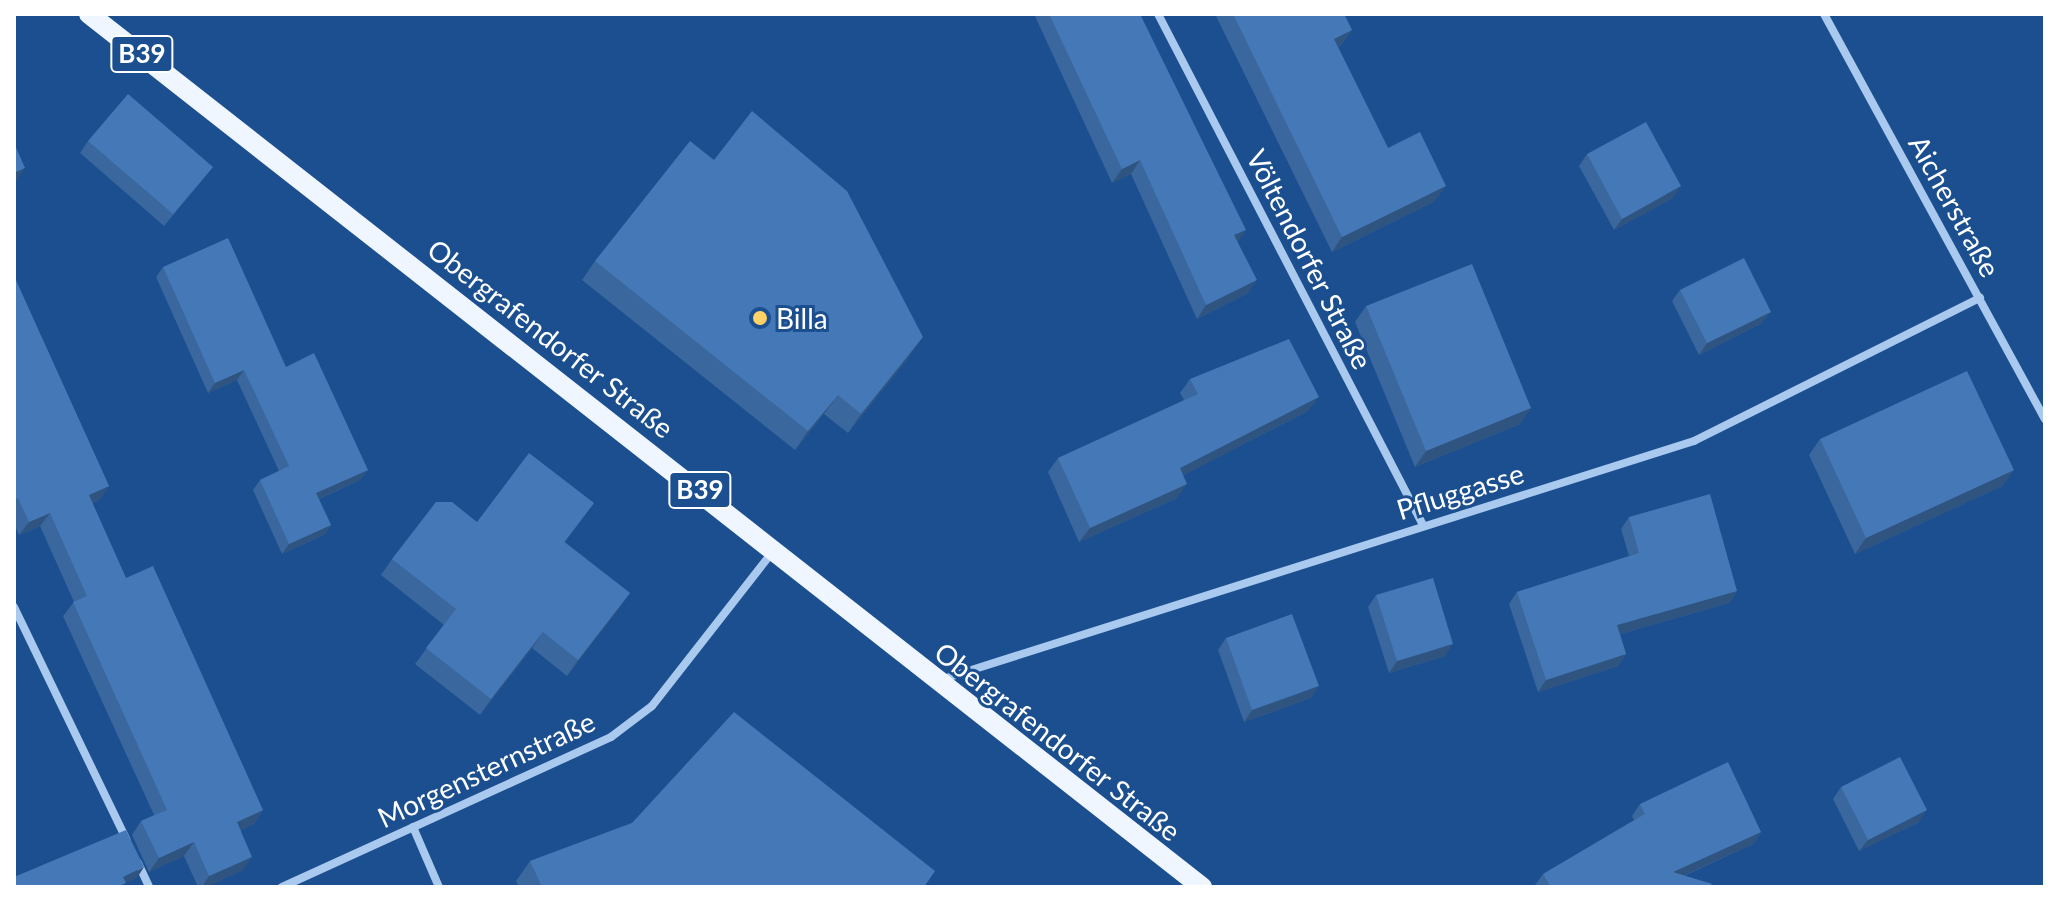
<!DOCTYPE html>
<meta charset="utf-8">
<style>
body{margin:0}
#map{position:relative;width:2059px;height:901px;overflow:hidden;background:#1b4f8f;font-family:Lato,sans-serif}
div>[style]{position:absolute}
.street>*{height:8px;margin:-4px;padding:0 4px;transform-origin:4px;border-radius:4px;background:#a9c9ee}
.primary>*{height:20px;margin:-10px;padding:0 10px;transform-origin:10px;border-radius:10px;background:#f0f6ff}
.wall>*{inset:0;background:#3a679d}
.shaded-wall>*{inset:0;background:#305480}
.building>*{inset:0;background:#4478b7}
.dots>*{width:22px;height:22px;translate:-50% -50%;box-sizing:border-box;border:4px solid #1b4f8f;border-radius:50%}
span{translate:-50% -50%;white-space:nowrap;text-align:center;line-height:1.15;-webkit-text-stroke:6px #1b4f8f;paint-order:stroke}
.shield-label span{padding:2px 6px;background:#1b4f8f;border:2px solid;border-radius:6px;-webkit-text-stroke-width:0}
.shield-label{font-size:26px;color:#fff;font-weight:700}
.street-label{font-size:28px;color:#fff}
.poi-label{font-size:28px;color:#fff}
.left{translate:0 -50%;text-align:left}
.frame{position:absolute;inset:0;border:16px solid #fff;pointer-events:none}
</style>
<div id="map">
<div class="street">
<i style="left:1158px;top:14px;width:576px;rotate:62.59deg"></i>
<i style="left:1824px;top:14px;width:461px;rotate:61.4deg"></i>
<i style="left:14px;top:607px;width:258px;rotate:64.2deg"></i>
<i style="left:940px;top:680px;width:791px;rotate:-17.59deg"></i>
<i style="left:1694px;top:441px;width:320px;rotate:-26.6deg"></i>
<i style="left:413px;top:827px;width:65px;rotate:66.6deg"></i>
<i style="left:138px;top:863px;width:26px;rotate:65deg"></i>
<i style="left:282px;top:887px;width:362px;rotate:-24.5deg"></i>
<i style="left:611px;top:737px;width:51px;rotate:-37.1deg"></i>
<i style="left:652px;top:706px;width:198px;rotate:-52deg"></i>
</div>
<div class="primary">
<i style="left:89px;top:14px;width:1415px;rotate:38.11deg"></i>
</div>
<div class="wall">
<i style="clip-path:polygon(1034px 14px,1140px 14px,1238px 242px,1248px 293px,1197px 319px,1131px 174px,1112px 183px)"></i>
<i style="clip-path:polygon(1215px 14px,1344px 14px,1352px 30px,1341px 45px,1338px 47px,1388px 148px,1435px 201px,1332px 252px)"></i>
<i style="clip-path:polygon(88px 141px,213px 167px,204px 178px,164px 226px,80px 153px)"></i>
<i style="clip-path:polygon(1587px 154px,1673px 198px,1614px 230px,1579px 166px)"></i>
<i style="clip-path:polygon(595px 261px,910px 356px,848px 433px,824px 414px,795px 450px,582px 280px)"></i>
<i style="clip-path:polygon(163px 267px,286px 367px,368px 470px,360px 480px,319px 499px,331px 525px,324px 535px,282px 554px,253px 490px,260px 480px,279px 471px,237px 380px,208px 393px,156px 277px)"></i>
<i style="clip-path:polygon(14px 276px,109px 486px,99px 500px,92px 503px,126px 578px,263px 810px,254px 824px,241px 830px,243px 870px,206px 887px,198px 887px,184px 856px,149px 872px,132px 835px,141px 821px,154px 815px,63px 616px,74px 602px,40px 526px,19px 535px,14px 524px)"></i>
<i style="clip-path:polygon(1680px 290px,1762px 323px,1699px 355px,1672px 301px)"></i>
<i style="clip-path:polygon(1366px 306px,1531px 408px,1520px 424px,1415px 467px,1355px 322px)"></i>
<i style="clip-path:polygon(1190px 379px,1308px 411px,1183px 475px,1177px 498px,1079px 542px,1048px 472px,1058px 458px,1184px 400px,1180px 393px)"></i>
<i style="clip-path:polygon(1820px 439px,2014px 470px,2002px 486px,1855px 554px,1809px 455px)"></i>
<i style="clip-path:polygon(594px 503px,565px 542px,630px 593px,567px 676px,532px 648px,480px 715px,415px 664px,444px 625px,381px 575px,392px 559px,477px 522px)"></i>
<i style="clip-path:polygon(1629px 517px,1737px 591px,1729px 603px,1620px 634px,1626px 654px,1618px 666px,1538px 692px,1509px 604px,1517px 592px,1629px 556px,1621px 529px)"></i>
<i style="clip-path:polygon(1376px 595px,1445px 656px,1389px 673px,1368px 607px)"></i>
<i style="clip-path:polygon(1226px 638px,1311px 698px,1244px 722px,1218px 650px)"></i>
<i style="clip-path:polygon(1841px 787px,1919px 822px,1859px 851px,1833px 799px)"></i>
<i style="clip-path:polygon(1640px 804px,1761px 832px,1753px 844px,1684px 876px,1712px 884px,1710px 887px,1536px 887px,1535px 885px,1543px 874px,1634px 820px,1632px 816px)"></i>
<i style="clip-path:polygon(632px 823px,924px 887px,519px 887px,516px 881px,530px 861px)"></i>
</div>
<div class="shaded-wall">
<i style="clip-path:polygon(1352px 30px,1341px 45px,1323px 54px,1334px 39px)"></i>
<i style="clip-path:polygon(1140px 160px,1131px 174px,1112px 183px,1122px 169px)"></i>
<i style="clip-path:polygon(25px 168px,16px 182px,14px 182px,14px 173px)"></i>
<i style="clip-path:polygon(1446px 186px,1435px 201px,1332px 252px,1342px 237px)"></i>
<i style="clip-path:polygon(1681px 186px,1673px 198px,1614px 230px,1622px 219px)"></i>
<i style="clip-path:polygon(1246px 230px,1237px 243px,1234px 235px)"></i>
<i style="clip-path:polygon(1257px 280px,1248px 293px,1197px 319px,1206px 305px)"></i>
<i style="clip-path:polygon(1771px 312px,1762px 323px,1699px 355px,1707px 343px)"></i>
<i style="clip-path:polygon(923px 337px,910px 356px,848px 433px,861px 414px)"></i>
<i style="clip-path:polygon(244px 370px,237px 380px,208px 393px,215px 383px)"></i>
<i style="clip-path:polygon(838px 395px,824px 414px,795px 450px,808px 431px)"></i>
<i style="clip-path:polygon(1319px 397px,1308px 411px,1170px 482px,1180px 468px)"></i>
<i style="clip-path:polygon(1531px 408px,1520px 424px,1415px 467px,1426px 451px)"></i>
<i style="clip-path:polygon(368px 470px,360px 480px,309px 503px,316px 493px)"></i>
<i style="clip-path:polygon(2014px 470px,2002px 486px,1855px 554px,1866px 538px)"></i>
<i style="clip-path:polygon(1187px 484px,1177px 498px,1079px 542px,1090px 528px)"></i>
<i style="clip-path:polygon(109px 486px,99px 500px,79px 509px,89px 495px)"></i>
<i style="clip-path:polygon(50px 513px,40px 526px,19px 535px,29px 522px)"></i>
<i style="clip-path:polygon(331px 525px,324px 535px,282px 554px,289px 544px)"></i>
<i style="clip-path:polygon(1737px 591px,1729px 603px,1609px 637px,1617px 625px)"></i>
<i style="clip-path:polygon(630px 593px,619px 609px,567px 676px,578px 660px)"></i>
<i style="clip-path:polygon(543px 632px,532px 648px,480px 715px,491px 699px)"></i>
<i style="clip-path:polygon(1453px 644px,1445px 656px,1389px 673px,1397px 661px)"></i>
<i style="clip-path:polygon(1626px 654px,1618px 666px,1538px 692px,1546px 680px)"></i>
<i style="clip-path:polygon(1319px 686px,1311px 698px,1244px 722px,1252px 710px)"></i>
<i style="clip-path:polygon(263px 810px,254px 824px,228px 836px,237px 822px)"></i>
<i style="clip-path:polygon(1927px 810px,1919px 822px,1859px 851px,1868px 840px)"></i>
<i style="clip-path:polygon(1761px 832px,1753px 844px,1665px 884px,1673px 872px)"></i>
<i style="clip-path:polygon(194px 842px,184px 856px,149px 872px,159px 858px)"></i>
<i style="clip-path:polygon(252px 857px,243px 870px,206px 887px,202px 887px,209px 876px)"></i>
<i style="clip-path:polygon(144px 867px,137px 878px,116px 887px,123px 877px)"></i>
</div>
<div class="building">
<i style="clip-path:polygon(1049px 14px,1140px 14px,1246px 230px,1234px 235px,1257px 280px,1206px 305px,1140px 160px,1122px 169px)"></i>
<i style="clip-path:polygon(1233px 14px,1344px 14px,1352px 30px,1334px 39px,1388px 148px,1420px 132px,1446px 186px,1342px 237px)"></i>
<i style="clip-path:polygon(128px 94px,213px 167px,173px 214px,88px 141px)"></i>
<i style="clip-path:polygon(752px 111px,847px 191px,923px 337px,861px 414px,838px 395px,808px 431px,595px 261px,690px 141px,714px 160px)"></i>
<i style="clip-path:polygon(1646px 122px,1681px 186px,1622px 219px,1587px 154px)"></i>
<i style="clip-path:polygon(14px 143px,25px 168px,14px 173px)"></i>
<i style="clip-path:polygon(228px 238px,286px 367px,314px 353px,368px 470px,316px 493px,331px 525px,289px 544px,260px 480px,289px 466px,244px 370px,215px 383px,163px 267px)"></i>
<i style="clip-path:polygon(1744px 258px,1771px 312px,1707px 343px,1680px 290px)"></i>
<i style="clip-path:polygon(1472px 264px,1531px 408px,1426px 451px,1366px 306px)"></i>
<i style="clip-path:polygon(14px 276px,109px 486px,89px 495px,126px 578px,153px 566px,263px 810px,237px 822px,252px 857px,209px 876px,194px 842px,159px 858px,141px 821px,167px 810px,73px 602px,87px 596px,50px 513px,29px 522px,18px 498px,14px 500px)"></i>
<i style="clip-path:polygon(1289px 339px,1319px 397px,1180px 468px,1187px 484px,1090px 528px,1058px 458px,1198px 394px,1190px 379px)"></i>
<i style="clip-path:polygon(1967px 371px,2014px 470px,1866px 538px,1820px 439px)"></i>
<i style="clip-path:polygon(529px 453px,594px 503px,564px 542px,630px 593px,578px 660px,543px 632px,491px 699px,426px 648px,456px 609px,392px 559px,436px 502px,452px 502px,477px 522px)"></i>
<i style="clip-path:polygon(1710px 494px,1737px 591px,1617px 625px,1626px 654px,1546px 680px,1517px 592px,1639px 553px,1629px 517px)"></i>
<i style="clip-path:polygon(1433px 578px,1453px 644px,1397px 661px,1376px 595px)"></i>
<i style="clip-path:polygon(1292px 614px,1319px 686px,1252px 710px,1226px 638px)"></i>
<i style="clip-path:polygon(734px 712px,935px 871px,924px 887px,542px 887px,530px 861px,632px 823px)"></i>
<i style="clip-path:polygon(1900px 757px,1927px 810px,1868px 840px,1841px 787px)"></i>
<i style="clip-path:polygon(1728px 762px,1761px 832px,1673px 872px,1712px 884px,1706px 887px,1551px 887px,1543px 874px,1645px 814px,1640px 804px)"></i>
<i style="clip-path:polygon(126px 830px,144px 867px,123px 877px,126px 883px,117px 887px,14px 887px,14px 877px)"></i>
</div>
<div class="dots">
<i style="left:760px;top:318px;background:#ffd166"></i>
</div>
<div class="shield-label">
<span style="left:142px;top:54px">B39</span>
<span style="left:700px;top:490px">B39</span>
</div>
<div class="street-label">
<span style="left:1955px;top:206px;rotate:61deg">Aicherstraße</span>
<span style="left:1310px;top:259px;rotate:63deg">Völtendorfer Straße</span>
<span style="left:551px;top:338px;rotate:38deg">Obergrafendorfer Straße</span>
<span style="left:1460px;top:491px;rotate:-17deg">Pfluggasse</span>
<span style="left:1058px;top:741px;rotate:38deg">Obergrafendorfer Straße</span>
<span style="left:486px;top:769px;rotate:-25deg">Morgensternstraße</span>
</div>
<div class="poi-label">
<span class="left" style="left:776px;top:318px">Billa</span>
</div>
<div class="frame"></div>
</div>
